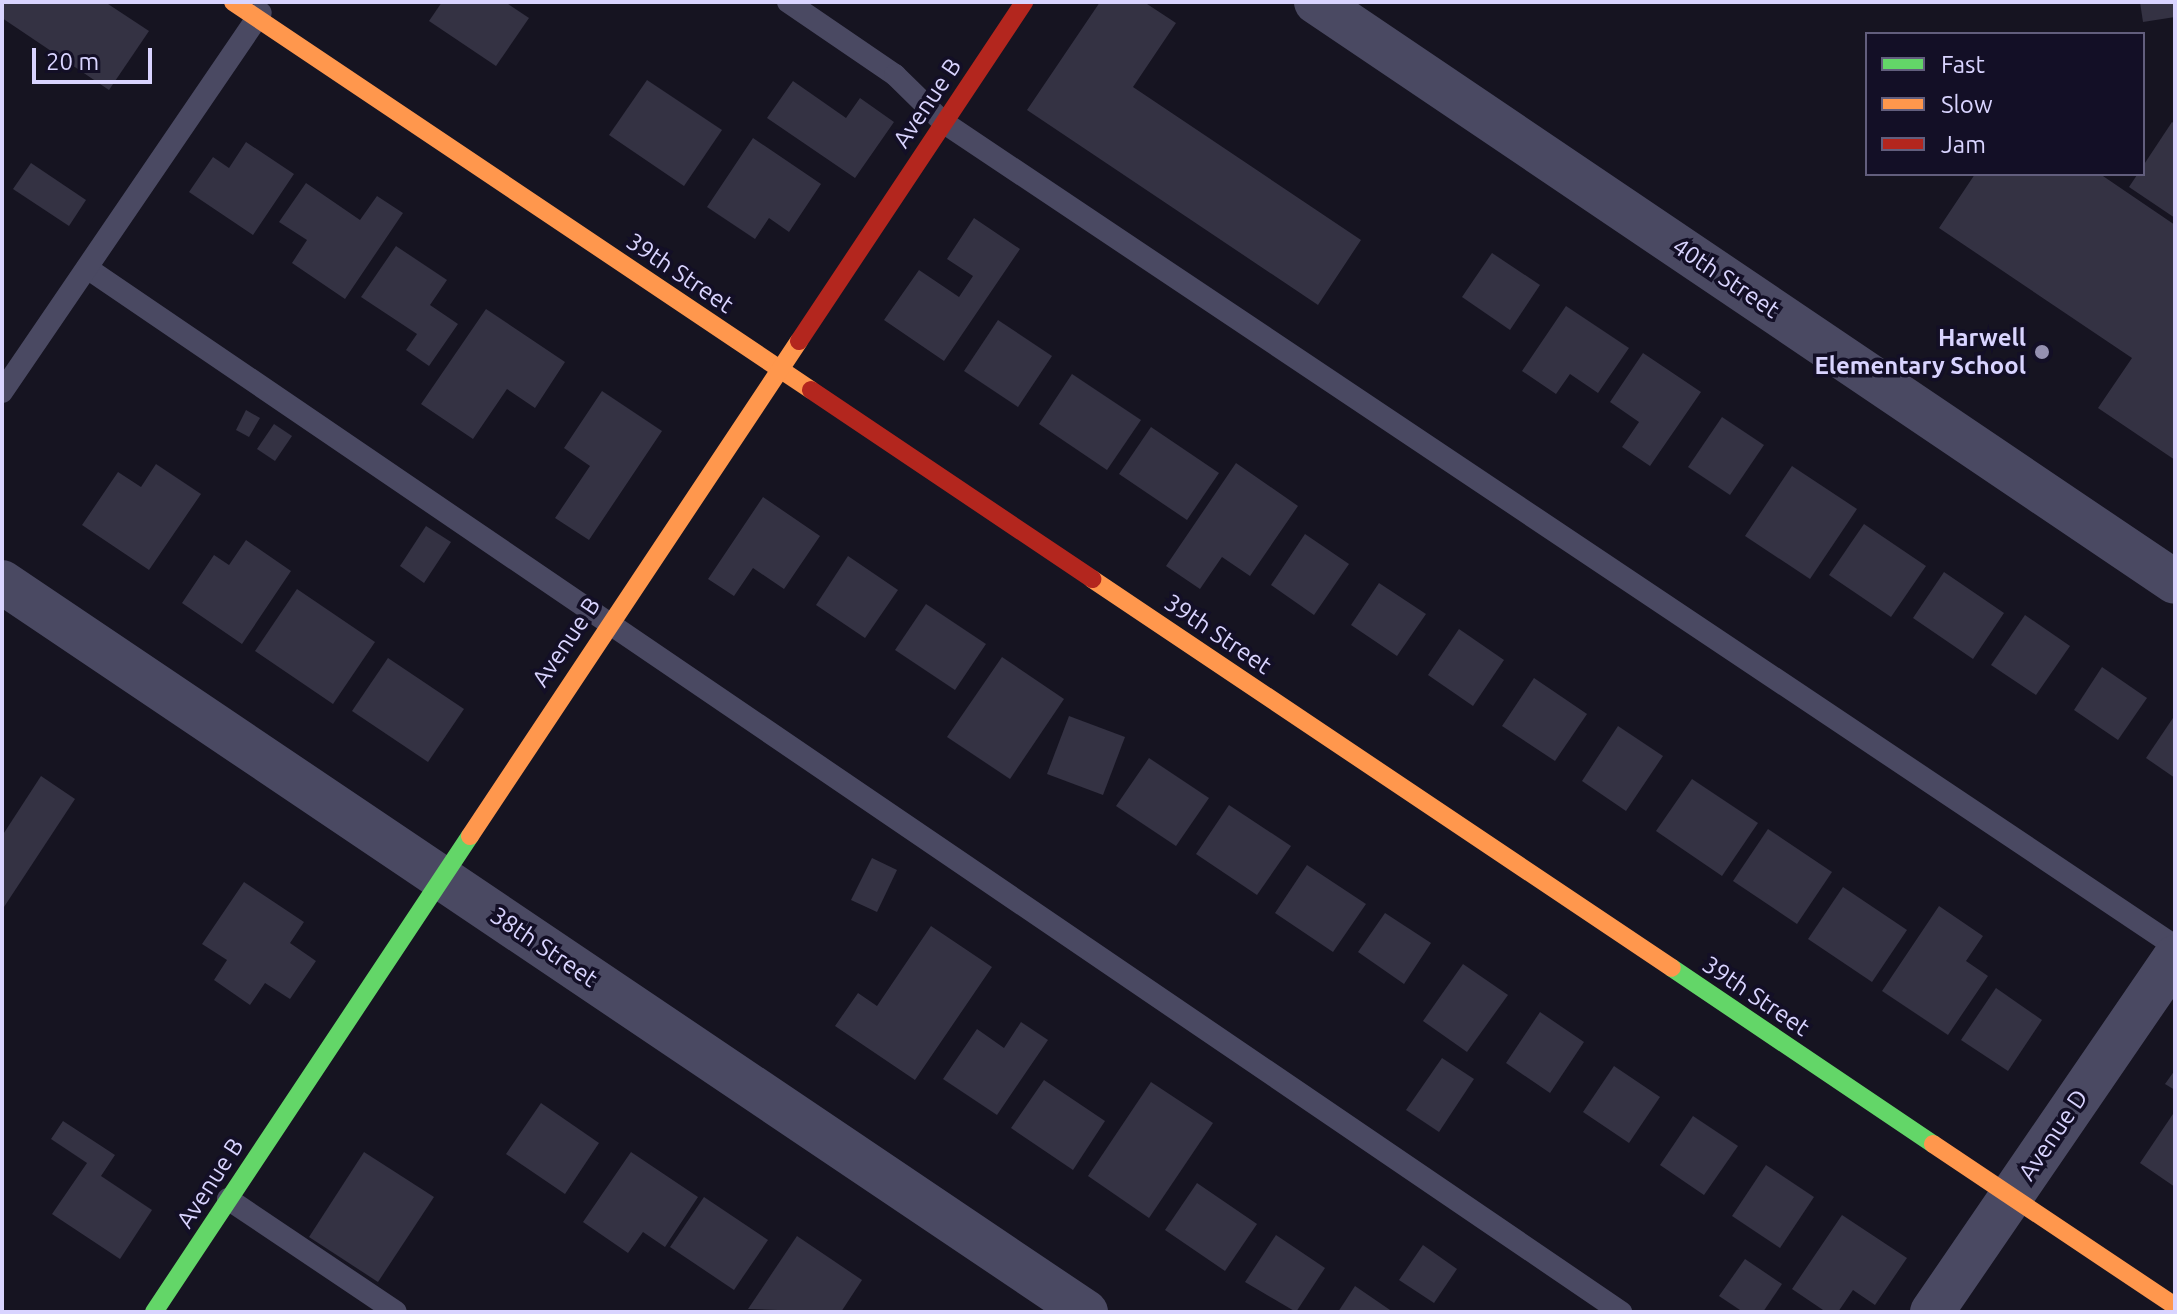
<!DOCTYPE html>
<style>
body{margin:0}
#map{position:relative;width:2177px;height:1314px;overflow:hidden;background:#161421;font-family:Ubuntu,sans-serif}
div>[style]{position:absolute}
.building>*{inset:0;background:#343243}
.lane>*{height:22px;margin:-11px;padding:0 11px;transform-origin:11px;border-radius:11px;background:#4a4962}
.street>*{height:44px;margin:-22px;padding:0 22px;transform-origin:22px;border-radius:22px;background:#4a4962}
.fast>*{height:18px;margin:-9px;padding:0 9px;transform-origin:9px;border-radius:9px;background:#63d668}
.slow>*{height:18px;margin:-9px;padding:0 9px;transform-origin:9px;border-radius:9px;background:#ff974d}
.jam>*{height:18px;margin:-9px;padding:0 9px;transform-origin:9px;border-radius:9px;background:#b3261e}
.dots>*{width:22px;height:22px;translate:-50% -50%;box-sizing:border-box;border:4px solid #130f26;border-radius:50%}
span{translate:-50% -50%;white-space:nowrap;text-align:center;line-height:1.15;-webkit-text-stroke:7px #130f26;paint-order:stroke}
.street-label{font-size:24px;color:#d9d4ff}
.poi-label{font-size:24px;color:#d9d4ff;font-weight:700}
.right{translate:-100% -50%;text-align:right}
.frame{position:absolute;inset:0;border:4px solid #d9d4ff;pointer-events:none}
.legend{position:absolute;left:1865px;top:32px;width:280px;height:144px;box-sizing:border-box;background:#130f26;border:2px solid #625e7d;margin:0;padding:10px 14px;list-style:none;font-size:24px;color:#d9d4ff}
.legend li{display:flex;align-items:center;gap:16px;height:40px}
.legend b{width:40px;border:2px solid #625e7d}
.scale{position:absolute;left:32px;top:48px;width:120px;height:36px;box-sizing:border-box;border:4px solid #d9d4ff;border-top:0;padding-left:10px;font-size:24px;line-height:28px;white-space:nowrap;color:#d9d4ff;-webkit-text-stroke:6px #130f26;paint-order:stroke}
</style>
<div id="map">
<div class="building">
<i style="clip-path:polygon(2px 2px,105px 2px,149px 31px,109px 90px,2px 18px)"></i>
<i style="clip-path:polygon(442px 2px,505px 2px,529px 18px,496px 66px,429px 21px)"></i>
<i style="clip-path:polygon(1100px 2px,1144px 2px,1176px 23px,1133px 87px,1361px 240px,1318px 305px,1027px 110px)"></i>
<i style="clip-path:polygon(2140px 2px,2175px 2px,2175px 17px,2143px 22px)"></i>
<i style="clip-path:polygon(647px 80px,722px 130px,684px 186px,609px 135px)"></i>
<i style="clip-path:polygon(793px 81px,846px 118px,860px 98px,894px 122px,855px 178px,767px 118px)"></i>
<i style="clip-path:polygon(2172px 122px,2175px 124px,2175px 218px,2129px 187px)"></i>
<i style="clip-path:polygon(753px 138px,821px 184px,789px 232px,769px 218px,755px 239px,707px 207px)"></i>
<i style="clip-path:polygon(246px 142px,294px 174px,253px 235px,189px 192px,213px 157px,229px 168px)"></i>
<i style="clip-path:polygon(31px 163px,86px 200px,69px 226px,13px 189px)"></i>
<i style="clip-path:polygon(1975px 174px,2100px 174px,2175px 225px,2175px 460px,2098px 408px,2132px 358px,1939px 228px)"></i>
<i style="clip-path:polygon(306px 183px,360px 220px,377px 196px,403px 213px,345px 299px,292px 263px,307px 240px,279px 222px)"></i>
<i style="clip-path:polygon(974px 218px,1020px 249px,944px 361px,884px 320px,919px 270px,959px 297px,973px 276px,947px 259px)"></i>
<i style="clip-path:polygon(396px 246px,447px 280px,430px 305px,458px 324px,429px 366px,406px 350px,417px 334px,361px 297px)"></i>
<i style="clip-path:polygon(1492px 253px,1540px 285px,1510px 330px,1462px 297px)"></i>
<i style="clip-path:polygon(1566px 306px,1629px 348px,1598px 393px,1570px 374px,1556px 394px,1522px 371px)"></i>
<i style="clip-path:polygon(486px 309px,565px 362px,535px 408px,507px 389px,473px 439px,421px 404px)"></i>
<i style="clip-path:polygon(998px 320px,1052px 356px,1018px 407px,964px 371px)"></i>
<i style="clip-path:polygon(1643px 353px,1701px 392px,1650px 466px,1622px 447px,1639px 422px,1610px 402px)"></i>
<i style="clip-path:polygon(1072px 374px,1141px 420px,1107px 470px,1039px 424px)"></i>
<i style="clip-path:polygon(602px 391px,662px 431px,589px 540px,555px 518px,590px 466px,564px 448px)"></i>
<i style="clip-path:polygon(246px 410px,260px 418px,249px 437px,236px 430px)"></i>
<i style="clip-path:polygon(1722px 417px,1764px 445px,1730px 495px,1688px 467px)"></i>
<i style="clip-path:polygon(274px 424px,292px 436px,275px 461px,257px 449px)"></i>
<i style="clip-path:polygon(1151px 427px,1219px 473px,1187px 520px,1119px 474px)"></i>
<i style="clip-path:polygon(1236px 463px,1298px 506px,1250px 576px,1222px 557px,1200px 589px,1166px 566px)"></i>
<i style="clip-path:polygon(156px 464px,201px 494px,149px 570px,82px 525px,118px 472px,141px 487px)"></i>
<i style="clip-path:polygon(1792px 466px,1857px 509px,1810px 579px,1745px 536px)"></i>
<i style="clip-path:polygon(763px 497px,820px 536px,784px 589px,753px 568px,734px 596px,708px 579px)"></i>
<i style="clip-path:polygon(1864px 524px,1926px 566px,1891px 617px,1829px 575px)"></i>
<i style="clip-path:polygon(426px 526px,451px 542px,424px 583px,400px 566px)"></i>
<i style="clip-path:polygon(1305px 534px,1349px 564px,1314px 615px,1271px 585px)"></i>
<i style="clip-path:polygon(246px 540px,291px 571px,242px 644px,182px 603px,214px 555px,229px 565px)"></i>
<i style="clip-path:polygon(848px 556px,898px 590px,865px 638px,816px 605px)"></i>
<i style="clip-path:polygon(1944px 572px,2004px 613px,1973px 659px,1913px 618px)"></i>
<i style="clip-path:polygon(1379px 583px,1426px 614px,1397px 656px,1351px 625px)"></i>
<i style="clip-path:polygon(297px 589px,375px 642px,333px 704px,255px 651px)"></i>
<i style="clip-path:polygon(926px 604px,986px 644px,955px 690px,895px 650px)"></i>
<i style="clip-path:polygon(2025px 615px,2070px 646px,2036px 695px,1991px 665px)"></i>
<i style="clip-path:polygon(1459px 629px,1504px 660px,1473px 706px,1428px 675px)"></i>
<i style="clip-path:polygon(1002px 657px,1064px 699px,1010px 779px,947px 737px)"></i>
<i style="clip-path:polygon(388px 658px,464px 709px,428px 762px,352px 711px)"></i>
<i style="clip-path:polygon(2102px 667px,2147px 698px,2118px 740px,2074px 710px)"></i>
<i style="clip-path:polygon(1534px 678px,1587px 714px,1555px 761px,1502px 726px)"></i>
<i style="clip-path:polygon(2175px 715px,2175px 778px,2146px 758px)"></i>
<i style="clip-path:polygon(1069px 716px,1125px 737px,1103px 795px,1047px 774px)"></i>
<i style="clip-path:polygon(1618px 726px,1663px 756px,1626px 811px,1582px 781px)"></i>
<i style="clip-path:polygon(1149px 758px,1209px 798px,1176px 846px,1116px 806px)"></i>
<i style="clip-path:polygon(41px 776px,75px 799px,2px 910px,2px 836px)"></i>
<i style="clip-path:polygon(1692px 779px,1758px 823px,1722px 876px,1656px 831px)"></i>
<i style="clip-path:polygon(1229px 805px,1291px 846px,1257px 895px,1196px 854px)"></i>
<i style="clip-path:polygon(1768px 829px,1832px 872px,1797px 924px,1733px 881px)"></i>
<i style="clip-path:polygon(872px 858px,897px 870px,877px 912px,851px 900px)"></i>
<i style="clip-path:polygon(1307px 865px,1366px 904px,1333px 952px,1275px 913px)"></i>
<i style="clip-path:polygon(244px 882px,304px 922px,290px 943px,316px 961px,290px 999px,265px 983px,250px 1005px,214px 980px,227px 960px,202px 944px)"></i>
<i style="clip-path:polygon(1843px 887px,1907px 930px,1872px 982px,1808px 939px)"></i>
<i style="clip-path:polygon(1939px 906px,1983px 936px,1966px 961px,1988px 976px,1948px 1035px,1882px 991px)"></i>
<i style="clip-path:polygon(1385px 913px,1431px 943px,1404px 984px,1358px 952px)"></i>
<i style="clip-path:polygon(931px 926px,992px 967px,915px 1080px,835px 1026px,858px 993px,877px 1006px)"></i>
<i style="clip-path:polygon(1463px 964px,1508px 995px,1467px 1052px,1423px 1021px)"></i>
<i style="clip-path:polygon(1996px 988px,2042px 1020px,2008px 1071px,1961px 1040px)"></i>
<i style="clip-path:polygon(1540px 1012px,1584px 1042px,1550px 1093px,1506px 1063px)"></i>
<i style="clip-path:polygon(1021px 1022px,1048px 1040px,997px 1115px,943px 1079px,977px 1029px,1004px 1048px)"></i>
<i style="clip-path:polygon(1442px 1058px,1474px 1079px,1439px 1132px,1406px 1110px)"></i>
<i style="clip-path:polygon(1614px 1066px,1660px 1097px,1629px 1143px,1583px 1112px)"></i>
<i style="clip-path:polygon(2175px 1070px,2175px 1090px,2165px 1084px)"></i>
<i style="clip-path:polygon(1044px 1080px,1105px 1121px,1073px 1170px,1011px 1128px)"></i>
<i style="clip-path:polygon(1151px 1082px,1213px 1123px,1149px 1218px,1088px 1176px)"></i>
<i style="clip-path:polygon(541px 1103px,599px 1143px,565px 1194px,506px 1154px)"></i>
<i style="clip-path:polygon(2175px 1111px,2175px 1187px,2140px 1163px)"></i>
<i style="clip-path:polygon(1693px 1116px,1738px 1146px,1704px 1195px,1660px 1165px)"></i>
<i style="clip-path:polygon(63px 1121px,115px 1155px,101px 1176px,152px 1210px,120px 1259px,52px 1214px,87px 1163px,51px 1139px)"></i>
<i style="clip-path:polygon(364px 1152px,434px 1197px,378px 1282px,309px 1237px)"></i>
<i style="clip-path:polygon(631px 1152px,698px 1197px,665px 1247px,643px 1232px,628px 1253px,583px 1222px)"></i>
<i style="clip-path:polygon(1766px 1165px,1814px 1197px,1780px 1248px,1732px 1216px)"></i>
<i style="clip-path:polygon(1197px 1183px,1257px 1224px,1225px 1271px,1165px 1230px)"></i>
<i style="clip-path:polygon(704px 1197px,768px 1240px,734px 1290px,670px 1247px)"></i>
<i style="clip-path:polygon(1842px 1215px,1907px 1258px,1875px 1305px,1853px 1290px,1838px 1312px,1826px 1312px,1792px 1289px)"></i>
<i style="clip-path:polygon(1276px 1235px,1325px 1268px,1296px 1312px,1245px 1282px)"></i>
<i style="clip-path:polygon(797px 1236px,862px 1280px,841px 1312px,748px 1309px)"></i>
<i style="clip-path:polygon(1423px 1245px,1457px 1269px,1434px 1303px,1399px 1280px)"></i>
<i style="clip-path:polygon(1745px 1259px,1782px 1284px,1763px 1312px,1743px 1312px,1719px 1296px)"></i>
<i style="clip-path:polygon(1355px 1286px,1393px 1312px,1338px 1312px)"></i>
</div>
<div class="lane">
<i style="left:788px;top:2px;width:130px;rotate:34.3deg"></i>
<i style="left:895px;top:75px;width:67px;rotate:44.4deg"></i>
<i style="left:943px;top:122px;width:1482px;rotate:33.78deg"></i>
<i style="left:87px;top:268px;width:1856px;rotate:34.24deg"></i>
<i style="left:2px;top:392px;width:459px;rotate:-55.7deg"></i>
<i style="left:228px;top:1199px;width:202px;rotate:33.9deg"></i>
</div>
<div class="street">
<i style="left:1316px;top:2px;width:1036px;rotate:34.03deg"></i>
<i style="left:2px;top:582px;width:1307px;rotate:33.96deg"></i>
<i style="left:1932px;top:1312px;width:430px;rotate:-55.6deg"></i>
</div>
<div class="fast">
<i style="left:1672px;top:968px;width:315px;rotate:34deg"></i>
<i style="left:154px;top:1312px;width:571px;rotate:-56.42deg"></i>
</div>
<div class="slow">
<i style="left:233px;top:2px;width:696px;rotate:33.87deg"></i>
<i style="left:1092px;top:579px;width:698px;rotate:33.85deg"></i>
<i style="left:470px;top:836px;width:594px;rotate:-56.39deg"></i>
<i style="left:1933px;top:1144px;width:291px;rotate:33.8deg"></i>
</div>
<div class="jam">
<i style="left:799px;top:341px;width:407px;rotate:-56.4deg"></i>
<i style="left:811px;top:390px;width:339px;rotate:33.9deg"></i>
</div>
<div class="dots">
<i style="left:2042px;top:352px;background:#9591b1"></i>
</div>
<div class="street-label">
<span style="left:927px;top:103px;rotate:-56deg">Avenue B</span>
<span style="left:680px;top:273px;rotate:34deg">39th Street</span>
<span style="left:1726px;top:278px;rotate:34deg">40th Street</span>
<span style="left:1218px;top:634px;rotate:34deg">39th Street</span>
<span style="left:566px;top:642px;rotate:-56deg">Avenue B</span>
<span style="left:544px;top:947px;rotate:34deg">38th Street</span>
<span style="left:1756px;top:996px;rotate:34deg">39th Street</span>
<span style="left:2053px;top:1135px;rotate:-56deg">Avenue D</span>
<span style="left:210px;top:1183px;rotate:-57deg">Avenue B</span>
</div>
<div class="poi-label">
<span class="right" style="left:2026px;top:352px">Harwell<br>Elementary School</span>
</div>
<div class="frame"></div>
<ul class="legend">
<li><b style="height:10px;background:#63d668"></b>Fast</li>
<li><b style="height:10px;background:#ff974d"></b>Slow</li>
<li><b style="height:10px;background:#b3261e"></b>Jam</li>
</ul>
<div class="scale">20 m</div>
</div>
